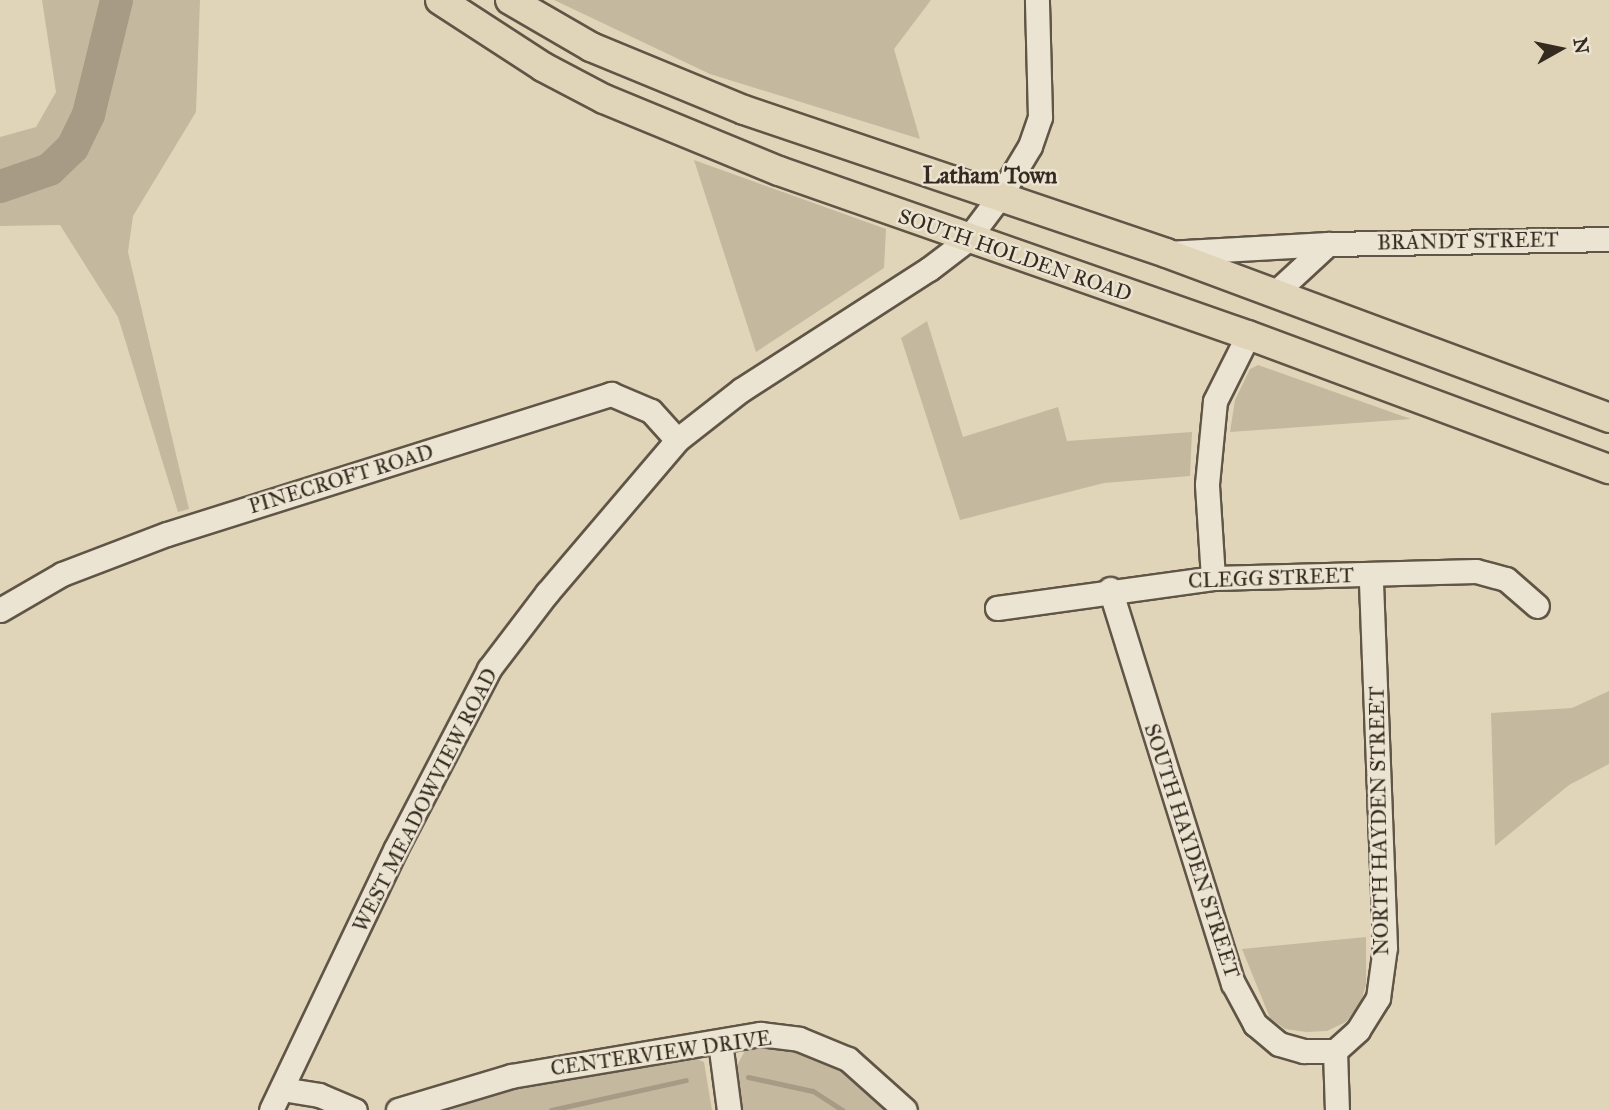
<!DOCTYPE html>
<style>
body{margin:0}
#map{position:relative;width:1609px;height:1110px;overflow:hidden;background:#e1d5b9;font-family:"IM FELL Great Primer",serif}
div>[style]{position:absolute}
.green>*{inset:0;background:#c4b89f}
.stream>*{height:5px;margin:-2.5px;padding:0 2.5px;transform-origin:2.5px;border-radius:2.5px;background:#a79b85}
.river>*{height:33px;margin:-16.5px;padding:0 16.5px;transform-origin:16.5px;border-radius:16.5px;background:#a79b85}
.roads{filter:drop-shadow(2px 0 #605546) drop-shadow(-2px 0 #605546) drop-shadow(0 2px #605546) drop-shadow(0 -2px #605546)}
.minor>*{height:23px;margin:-11.5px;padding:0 11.5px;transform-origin:11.5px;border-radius:11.5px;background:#ece4d2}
.major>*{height:28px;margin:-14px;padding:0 14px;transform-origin:14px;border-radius:14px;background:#e1d5b9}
span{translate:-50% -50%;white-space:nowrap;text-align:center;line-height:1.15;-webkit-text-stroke:5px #ece4d2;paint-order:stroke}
.street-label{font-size:21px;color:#352a20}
.neighbourhood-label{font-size:23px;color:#352a20;font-weight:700}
.north{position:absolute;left:1525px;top:14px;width:70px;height:70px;-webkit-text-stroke:5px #ece4d2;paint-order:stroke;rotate:81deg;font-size:19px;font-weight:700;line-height:28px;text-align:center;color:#352a20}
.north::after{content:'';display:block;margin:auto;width:24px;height:32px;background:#352a20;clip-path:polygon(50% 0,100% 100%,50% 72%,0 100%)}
</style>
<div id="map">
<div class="green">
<i style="clip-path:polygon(42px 0,200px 0,196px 112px,133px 216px,128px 252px,189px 509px,178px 512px,118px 317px,60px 225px,0 226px,0 137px,36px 127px,56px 92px)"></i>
<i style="clip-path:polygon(554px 0,931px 0,894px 49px,920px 139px,710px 74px)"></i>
<i style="clip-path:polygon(694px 160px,886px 229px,884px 268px,756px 352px)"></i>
<i style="clip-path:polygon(927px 321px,963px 437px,1058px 407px,1067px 441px,1192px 432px,1190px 476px,1104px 483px,960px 520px,901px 338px)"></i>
<i style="clip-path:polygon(1258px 365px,1411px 419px,1230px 432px,1235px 400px,1250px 369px)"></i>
<i style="clip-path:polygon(1609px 691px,1609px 764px,1569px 785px,1495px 846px,1491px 713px,1572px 708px)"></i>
<i style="clip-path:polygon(1366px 937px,1366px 985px,1360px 1004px,1346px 1022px,1327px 1031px,1306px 1032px,1285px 1029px,1270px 1018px,1242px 949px)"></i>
<i style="clip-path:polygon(755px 1045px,783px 1047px,832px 1062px,889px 1110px,742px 1110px,736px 1067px,746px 1049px)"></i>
<i style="clip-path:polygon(690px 1056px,704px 1062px,712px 1110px,450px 1110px,534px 1081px)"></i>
</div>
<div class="stream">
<i style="left:748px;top:1077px;width:66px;rotate:12.2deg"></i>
<i style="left:813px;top:1091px;width:35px;rotate:33deg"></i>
<i style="left:551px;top:1110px;width:138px;rotate:-12.5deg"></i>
</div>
<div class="river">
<i style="left:0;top:186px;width:52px;rotate:-19.1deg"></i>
<i style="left:49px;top:169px;width:32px;rotate:-44deg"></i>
<i style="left:72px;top:147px;width:37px;rotate:-64deg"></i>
<i style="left:88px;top:114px;width:117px;rotate:-76.2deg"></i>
</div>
<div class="roads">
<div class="minor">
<i style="left:1167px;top:253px;width:161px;rotate:-3.2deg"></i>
<i style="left:1276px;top:292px;width:71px;rotate:-42.7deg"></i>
<i style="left:1328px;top:244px;width:281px;rotate:-1deg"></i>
<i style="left:1213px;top:578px;width:94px;rotate:-93.7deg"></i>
<i style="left:1207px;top:484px;width:83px;rotate:-84.5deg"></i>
<i style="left:1215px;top:401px;width:74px;rotate:-63.4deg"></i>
<i style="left:1110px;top:589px;width:413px;rotate:72.7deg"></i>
<i style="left:1233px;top:983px;width:47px;rotate:61.8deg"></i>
<i style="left:1255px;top:1024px;width:31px;rotate:40deg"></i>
<i style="left:1279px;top:1044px;width:26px;rotate:16deg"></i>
<i style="left:1304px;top:1051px;width:31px"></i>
<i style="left:997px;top:608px;width:218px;rotate:-7.9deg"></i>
<i style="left:1213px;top:578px;width:263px;rotate:-1.5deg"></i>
<i style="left:1476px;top:571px;width:31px;rotate:15deg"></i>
<i style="left:1506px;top:579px;width:41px;rotate:41.1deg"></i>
<i style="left:0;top:610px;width:72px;rotate:-30.1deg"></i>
<i style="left:62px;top:574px;width:112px;rotate:-20.9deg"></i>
<i style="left:167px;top:534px;width:466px;rotate:-17.5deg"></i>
<i style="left:611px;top:394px;width:43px;rotate:23deg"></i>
<i style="left:651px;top:411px;width:39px;rotate:48deg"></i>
<i style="left:720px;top:1042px;width:69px;rotate:82.5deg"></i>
<i style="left:1335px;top:1051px;width:31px;rotate:-42deg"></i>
<i style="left:1358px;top:1030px;width:38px;rotate:-58deg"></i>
<i style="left:1378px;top:998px;width:51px;rotate:-82.2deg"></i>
<i style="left:1385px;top:947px;width:372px;rotate:-92.2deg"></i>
<i style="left:1335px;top:1051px;width:59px;rotate:88.1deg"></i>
<i style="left:282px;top:1089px;width:37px;rotate:9deg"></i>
<i style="left:319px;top:1095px;width:39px;rotate:23deg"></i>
<i style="left:271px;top:1110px;width:290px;rotate:-64.5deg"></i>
<i style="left:396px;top:848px;width:202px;rotate:-62.5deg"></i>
<i style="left:489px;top:669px;width:96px;rotate:-52.7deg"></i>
<i style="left:547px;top:593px;width:201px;rotate:-49.6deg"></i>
<i style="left:677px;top:440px;width:81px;rotate:-38deg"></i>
<i style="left:741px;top:390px;width:224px;rotate:-32.8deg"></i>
<i style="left:929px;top:269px;width:48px;rotate:-37.3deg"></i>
<i style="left:967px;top:240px;width:55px;rotate:-53.1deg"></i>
<i style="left:1000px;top:196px;width:58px;rotate:-59deg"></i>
<i style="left:1030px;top:146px;width:31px;rotate:-71deg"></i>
<i style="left:1040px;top:117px;width:117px;rotate:-91.5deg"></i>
<i style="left:398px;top:1110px;width:118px;rotate:-16.7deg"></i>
<i style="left:511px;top:1076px;width:253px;rotate:-9.6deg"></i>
<i style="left:760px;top:1034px;width:39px;rotate:7deg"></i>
<i style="left:799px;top:1039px;width:53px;rotate:22.2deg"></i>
<i style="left:848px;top:1059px;width:76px;rotate:41.8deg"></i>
</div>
<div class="major">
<i style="left:440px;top:0;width:123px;rotate:33deg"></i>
<i style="left:543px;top:67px;width:69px;rotate:27.7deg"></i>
<i style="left:604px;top:99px;width:189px;rotate:22.4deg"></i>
<i style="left:779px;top:171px;width:497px;rotate:19.3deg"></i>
<i style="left:1248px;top:335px;width:385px;rotate:20.4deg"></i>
<i style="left:510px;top:0;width:94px;rotate:30.1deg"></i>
<i style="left:591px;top:47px;width:165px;rotate:22.4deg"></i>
<i style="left:744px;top:110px;width:446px;rotate:18.7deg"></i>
<i style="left:1166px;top:253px;width:473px;rotate:20.4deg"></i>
</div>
</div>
<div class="street-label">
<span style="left:1468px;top:241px;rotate:-1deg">BRANDT STREET</span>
<span style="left:1015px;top:255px;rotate:19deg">SOUTH HOLDEN ROAD</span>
<span style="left:341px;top:479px;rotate:-17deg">PINECROFT ROAD</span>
<span style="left:1271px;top:578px;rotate:-2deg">CLEGG STREET</span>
<span style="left:425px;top:800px;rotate:-63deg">WEST MEADOWVIEW ROAD</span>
<span style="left:1379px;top:821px;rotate:-91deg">NORTH HAYDEN STREET</span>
<span style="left:1192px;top:851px;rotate:72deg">SOUTH HAYDEN STREET</span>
<span style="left:661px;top:1053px;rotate:-8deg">CENTERVIEW DRIVE</span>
</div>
<div class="neighbourhood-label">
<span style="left:990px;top:175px">Latham Town</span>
</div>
<div class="north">N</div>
</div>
